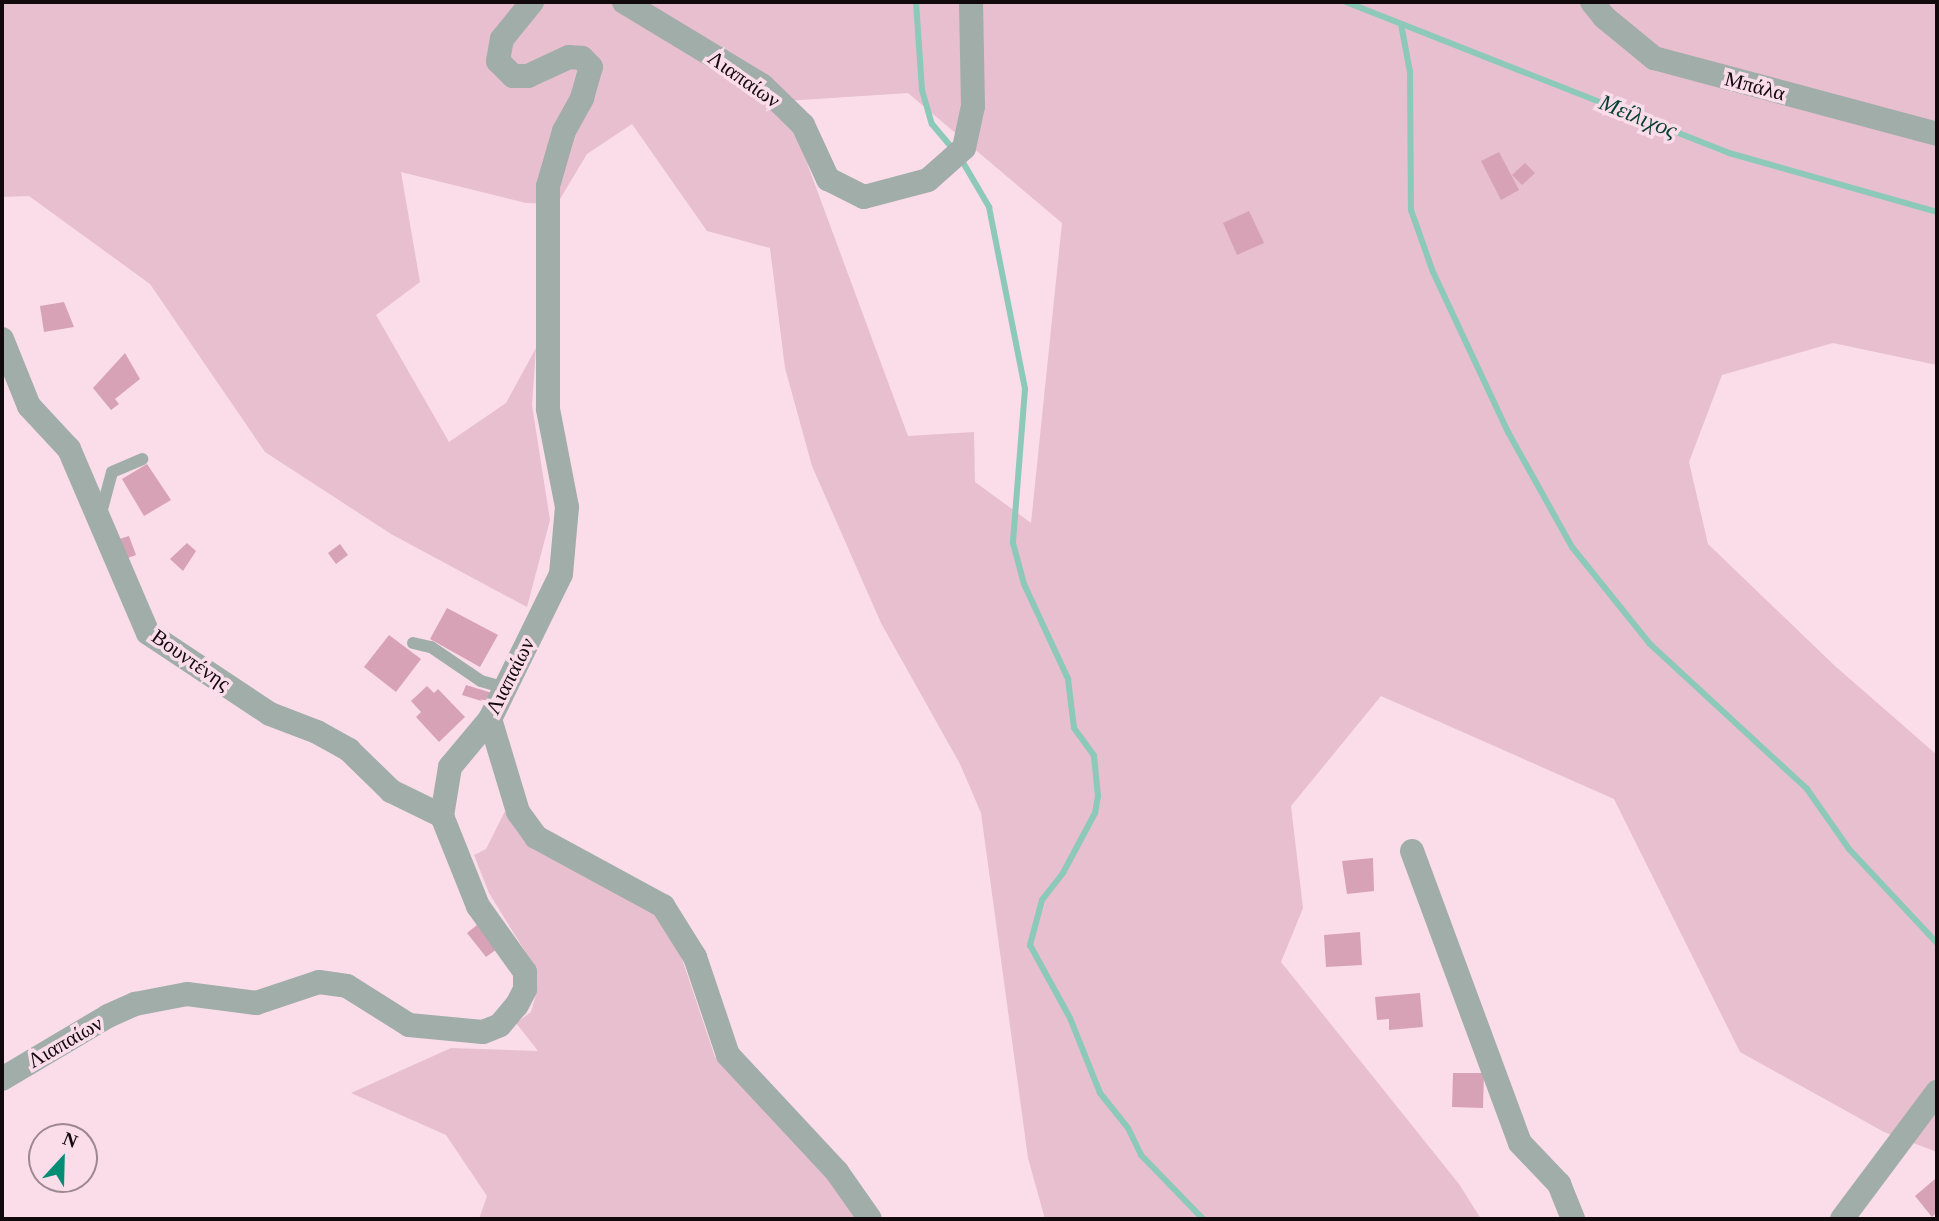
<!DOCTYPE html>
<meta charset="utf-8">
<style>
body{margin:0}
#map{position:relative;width:1939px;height:1221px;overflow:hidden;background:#fadde8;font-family:Georgia,serif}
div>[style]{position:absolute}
.green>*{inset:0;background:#e7bfce}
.stream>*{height:6px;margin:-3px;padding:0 3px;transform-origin:3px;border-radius:3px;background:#8cc9b8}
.building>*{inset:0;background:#d7a2b6}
.service>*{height:12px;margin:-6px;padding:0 6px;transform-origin:6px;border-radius:6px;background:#a0ada8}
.minor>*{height:24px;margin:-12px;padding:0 12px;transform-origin:12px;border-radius:12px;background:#a0ada8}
span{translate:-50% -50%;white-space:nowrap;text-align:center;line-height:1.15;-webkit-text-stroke:7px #fadde8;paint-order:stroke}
.street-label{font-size:21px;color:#12090d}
.water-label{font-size:23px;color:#053e32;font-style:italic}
.frame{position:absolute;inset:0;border:4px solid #12090d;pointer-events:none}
.north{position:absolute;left:28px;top:1123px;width:70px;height:70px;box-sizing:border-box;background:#fadde8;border:2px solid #9d8890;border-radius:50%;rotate:22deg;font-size:19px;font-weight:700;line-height:28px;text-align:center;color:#12090d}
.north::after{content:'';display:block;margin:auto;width:24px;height:32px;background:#048d75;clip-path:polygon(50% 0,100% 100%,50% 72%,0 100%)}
</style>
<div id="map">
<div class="green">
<i style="clip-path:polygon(evenodd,2px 2px,1937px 2px,1937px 365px,1833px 343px,1722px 375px,1689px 462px,1708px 544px,1835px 666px,1937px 755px,1937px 1152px,1884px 1132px,1740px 1052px,1614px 799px,1381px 696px,1291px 806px,1303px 908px,1281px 962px,1459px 1184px,1481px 1219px,1045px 1219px,1028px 1158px,981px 813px,960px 764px,881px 623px,812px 466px,785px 368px,770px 248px,707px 231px,632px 124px,587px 154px,557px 204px,526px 203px,401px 172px,420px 282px,376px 315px,449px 442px,506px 403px,536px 348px,532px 405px,550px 520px,527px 607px,391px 534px,265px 452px,150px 284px,29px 196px,2px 197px,2px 2px,908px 93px,1062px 223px,1031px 523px,975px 482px,974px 432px,908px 436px,794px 128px,770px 102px,908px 93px)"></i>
<i style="clip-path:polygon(505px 811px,525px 841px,658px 914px,681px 956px,715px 1057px,830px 1179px,859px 1219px,479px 1219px,487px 1196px,446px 1135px,351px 1093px,451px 1048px,538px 1051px,516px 1023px,531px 1012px,536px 994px,533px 964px,489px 893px,474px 855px,486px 849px)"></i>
</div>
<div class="stream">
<i style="left:916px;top:2px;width:88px;rotate:86.1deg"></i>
<i style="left:922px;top:90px;width:35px;rotate:74deg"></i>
<i style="left:932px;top:124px;width:34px;rotate:50deg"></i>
<i style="left:1346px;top:2px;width:412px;rotate:21.5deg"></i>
<i style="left:1729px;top:153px;width:216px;rotate:15.8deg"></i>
<i style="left:1401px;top:24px;width:49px;rotate:79.4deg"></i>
<i style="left:1410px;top:72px;width:138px;rotate:89.6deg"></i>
<i style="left:1411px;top:210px;width:66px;rotate:70.5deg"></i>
<i style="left:1433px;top:272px;width:177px;rotate:64.9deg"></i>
<i style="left:1508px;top:432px;width:132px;rotate:60.9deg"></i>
<i style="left:1572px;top:547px;width:124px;rotate:51.2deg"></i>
<i style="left:1650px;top:644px;width:214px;rotate:42.7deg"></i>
<i style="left:1807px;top:789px;width:73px;rotate:55deg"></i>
<i style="left:1849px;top:849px;width:129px;rotate:46.9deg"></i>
<i style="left:961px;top:159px;width:56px;rotate:59.7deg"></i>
<i style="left:989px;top:207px;width:186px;rotate:78.8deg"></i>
<i style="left:1025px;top:389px;width:154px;rotate:94.5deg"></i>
<i style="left:1013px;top:543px;width:42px;rotate:75deg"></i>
<i style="left:1024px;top:584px;width:105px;rotate:65.1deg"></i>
<i style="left:1068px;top:679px;width:49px;rotate:83deg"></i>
<i style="left:1074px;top:728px;width:34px;rotate:54deg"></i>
<i style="left:1094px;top:756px;width:40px;rotate:84.3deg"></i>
<i style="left:1098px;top:796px;width:17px;rotate:100deg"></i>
<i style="left:1095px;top:813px;width:68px;rotate:118.1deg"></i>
<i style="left:1063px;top:873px;width:34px;rotate:128deg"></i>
<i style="left:1042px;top:900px;width:47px;rotate:104.9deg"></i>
<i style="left:1030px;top:945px;width:83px;rotate:61.3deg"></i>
<i style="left:1070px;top:1018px;width:81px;rotate:68.2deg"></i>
<i style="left:1100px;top:1093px;width:45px;rotate:51.3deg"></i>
<i style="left:1128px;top:1128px;width:30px;rotate:64deg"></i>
<i style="left:1141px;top:1155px;width:89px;rotate:45.9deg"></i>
</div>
<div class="building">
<i style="clip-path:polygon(1499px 152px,1519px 190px,1501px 200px,1481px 161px)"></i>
<i style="clip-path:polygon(1525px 163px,1535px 173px,1522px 185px,1512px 175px)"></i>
<i style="clip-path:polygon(1249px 211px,1264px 243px,1237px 255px,1223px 223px)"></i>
<i style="clip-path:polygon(64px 302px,74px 327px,44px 332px,40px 306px)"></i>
<i style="clip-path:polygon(125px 353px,140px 379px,115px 399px,119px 404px,111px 410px,93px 388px)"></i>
<i style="clip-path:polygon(147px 464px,171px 500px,144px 516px,122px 479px)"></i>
<i style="clip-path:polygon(129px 536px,136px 555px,122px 560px,116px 540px)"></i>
<i style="clip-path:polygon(187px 543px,196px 551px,183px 571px,170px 559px)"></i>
<i style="clip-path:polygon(340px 544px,348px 555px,336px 564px,328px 553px)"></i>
<i style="clip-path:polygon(447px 608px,498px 635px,480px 667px,430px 639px)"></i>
<i style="clip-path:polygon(389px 635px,421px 659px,396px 692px,364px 667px)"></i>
<i style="clip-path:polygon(466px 685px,492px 693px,488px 703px,462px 695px)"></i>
<i style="clip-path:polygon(427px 686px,434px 693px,438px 689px,465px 717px,439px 742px,416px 717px,421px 712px,411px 701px)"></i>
<i style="clip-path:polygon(1373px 858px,1374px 891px,1347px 894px,1342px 861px)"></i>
<i style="clip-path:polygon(477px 925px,497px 949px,486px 957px,467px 933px)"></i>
<i style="clip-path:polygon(1360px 932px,1362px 965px,1326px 967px,1324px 935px)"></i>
<i style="clip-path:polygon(1420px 993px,1423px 1027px,1389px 1030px,1389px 1019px,1377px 1020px,1375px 997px)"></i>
<i style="clip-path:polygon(1453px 1073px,1484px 1073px,1483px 1108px,1452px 1107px)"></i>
<i style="clip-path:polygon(1935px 1179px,1937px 1212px,1932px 1217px,1915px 1196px)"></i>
</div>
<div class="service">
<i style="left:101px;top:513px;width:42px;rotate:-75deg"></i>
<i style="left:112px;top:472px;width:33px;rotate:-23deg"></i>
<i style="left:413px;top:643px;width:18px;rotate:13deg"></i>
<i style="left:431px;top:647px;width:60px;rotate:34.2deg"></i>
<i style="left:481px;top:681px;width:25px;rotate:16deg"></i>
</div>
<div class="minor">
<i style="left:624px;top:2px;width:162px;rotate:31.1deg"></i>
<i style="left:763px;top:86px;width:56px;rotate:44.3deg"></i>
<i style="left:803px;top:125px;width:60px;rotate:65.2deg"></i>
<i style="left:828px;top:179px;width:40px;rotate:26.6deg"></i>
<i style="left:864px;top:197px;width:66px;rotate:-14.9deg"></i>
<i style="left:928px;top:180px;width:48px;rotate:-41.6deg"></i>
<i style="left:964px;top:148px;width:43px;rotate:-77.9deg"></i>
<i style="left:973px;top:106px;width:104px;rotate:-91.1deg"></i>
<i style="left:1592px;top:2px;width:19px;rotate:51deg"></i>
<i style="left:1604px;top:17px;width:65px;rotate:39.4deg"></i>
<i style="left:1654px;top:58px;width:293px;rotate:15deg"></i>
<i style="left:2px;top:339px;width:72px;rotate:68.1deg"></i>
<i style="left:29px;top:406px;width:59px;rotate:47.1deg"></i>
<i style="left:69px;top:449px;width:200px;rotate:66.8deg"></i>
<i style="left:148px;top:633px;width:146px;rotate:33.6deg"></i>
<i style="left:270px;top:714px;width:50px;rotate:21deg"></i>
<i style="left:317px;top:732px;width:37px;rotate:29deg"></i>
<i style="left:349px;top:750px;width:59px;rotate:44.3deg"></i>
<i style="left:391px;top:791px;width:57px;rotate:26.1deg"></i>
<i style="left:490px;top:719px;width:97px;rotate:73.2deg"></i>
<i style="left:518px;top:812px;width:31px;rotate:54deg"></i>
<i style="left:536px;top:837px;width:145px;rotate:28.5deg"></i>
<i style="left:663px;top:906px;width:60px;rotate:57.9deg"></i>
<i style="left:695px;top:957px;width:103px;rotate:71.4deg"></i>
<i style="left:728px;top:1055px;width:160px;rotate:47deg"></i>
<i style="left:837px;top:1172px;width:57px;rotate:54.9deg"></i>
<i style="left:1412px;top:851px;width:311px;rotate:69.7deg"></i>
<i style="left:1520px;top:1143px;width:57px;rotate:46.4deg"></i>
<i style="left:1559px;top:1184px;width:38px;rotate:68deg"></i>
<i style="left:2px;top:1079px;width:123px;rotate:-30.7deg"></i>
<i style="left:108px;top:1016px;width:30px;rotate:-24deg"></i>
<i style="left:135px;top:1004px;width:53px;rotate:-10.9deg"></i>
<i style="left:187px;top:994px;width:70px;rotate:7.4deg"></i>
<i style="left:256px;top:1003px;width:66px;rotate:-18.4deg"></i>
<i style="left:319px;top:982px;width:28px;rotate:8deg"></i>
<i style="left:347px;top:986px;width:73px;rotate:32.2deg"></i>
<i style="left:409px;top:1025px;width:74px;rotate:5.4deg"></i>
<i style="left:483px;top:1032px;width:18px;rotate:-22deg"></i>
<i style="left:500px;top:1025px;width:26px;rotate:-50deg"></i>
<i style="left:517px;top:1005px;width:18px;rotate:-63deg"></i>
<i style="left:525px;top:989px;width:17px;rotate:-90deg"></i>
<i style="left:525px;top:972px;width:81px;rotate:-125.5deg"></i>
<i style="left:478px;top:906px;width:97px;rotate:-111.8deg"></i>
<i style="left:442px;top:816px;width:50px;rotate:-80.7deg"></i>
<i style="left:450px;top:767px;width:62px;rotate:-50.2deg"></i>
<i style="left:490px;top:719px;width:161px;rotate:-63.9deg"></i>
<i style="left:561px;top:574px;width:67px;rotate:-84.9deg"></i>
<i style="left:567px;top:507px;width:100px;rotate:-101deg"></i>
<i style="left:548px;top:409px;width:223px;rotate:-90deg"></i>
<i style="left:548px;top:186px;width:57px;rotate:-73.8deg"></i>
<i style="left:564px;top:131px;width:38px;rotate:-61deg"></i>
<i style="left:582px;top:98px;width:32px;rotate:-74deg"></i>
<i style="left:591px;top:67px;width:13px;rotate:-135deg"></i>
<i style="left:582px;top:58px;width:13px;rotate:-176deg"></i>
<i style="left:569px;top:57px;width:45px;rotate:155.1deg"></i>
<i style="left:528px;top:76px;width:15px;rotate:180deg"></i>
<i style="left:513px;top:76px;width:21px;rotate:-135deg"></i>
<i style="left:498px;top:61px;width:22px;rotate:-80deg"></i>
<i style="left:502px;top:39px;width:48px;rotate:-51deg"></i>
<i style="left:1842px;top:1219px;width:159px;rotate:-53.2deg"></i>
</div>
<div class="street-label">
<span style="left:744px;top:79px;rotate:35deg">Λιαπαίων</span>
<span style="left:1755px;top:86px;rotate:15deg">Μπάλα</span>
<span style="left:191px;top:660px;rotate:35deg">Βουντένης</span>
<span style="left:510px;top:676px;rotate:-63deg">Λιαπαίων</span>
<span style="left:65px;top:1042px;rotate:-30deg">Λιαπαίων</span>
</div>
<div class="water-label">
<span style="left:1638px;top:117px;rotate:22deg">Μείλιχος</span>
</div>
<div class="frame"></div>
<div class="north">N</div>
</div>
